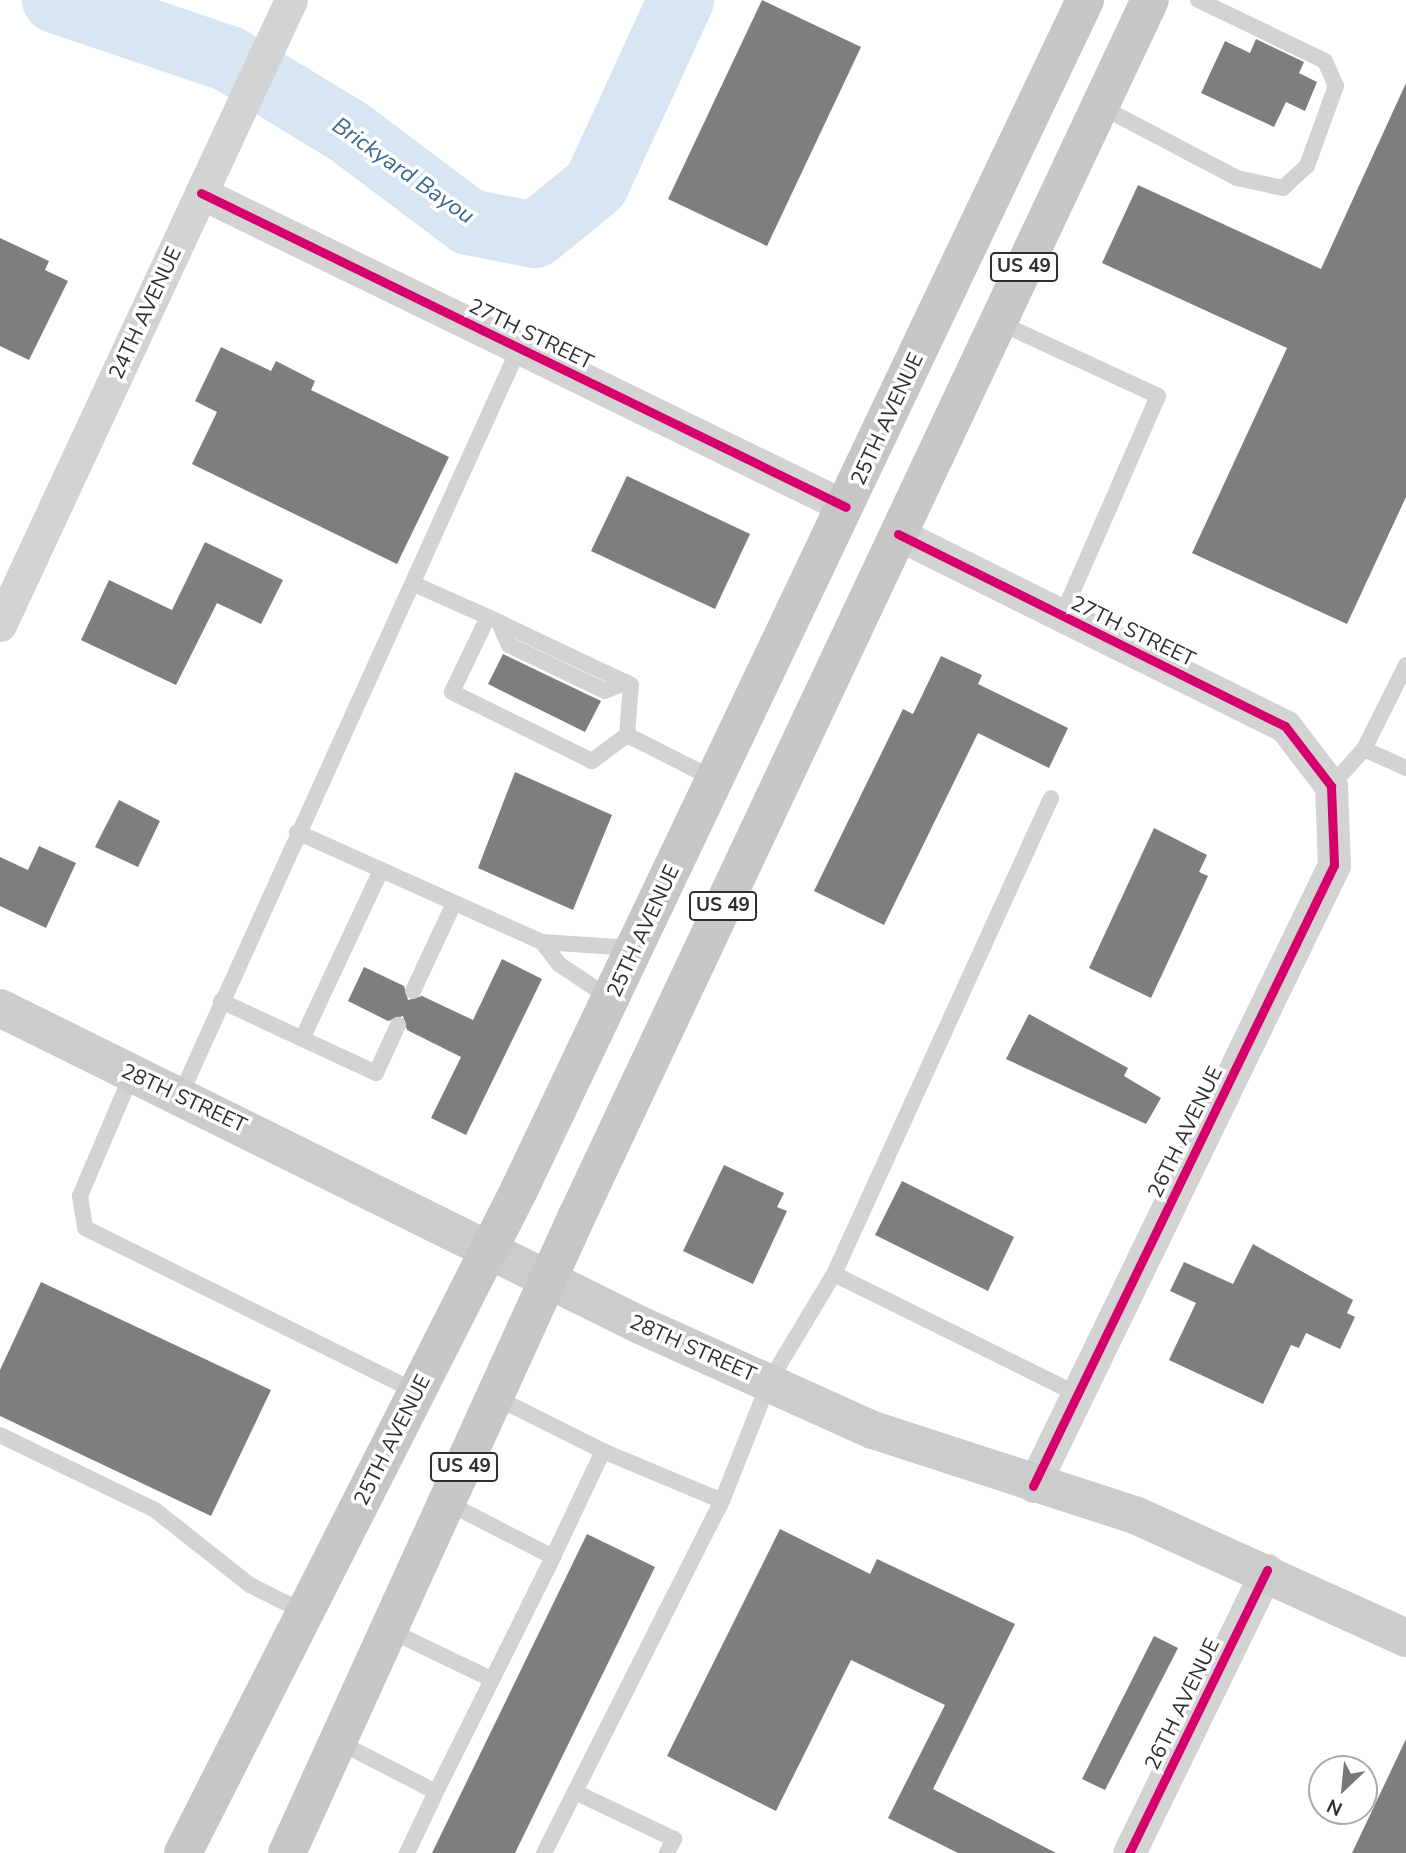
<!DOCTYPE html>
<style>
body{margin:0}
#map{position:relative;width:1406px;height:1853px;overflow:hidden;background:#fff;font-family:"Nunito Sans",sans-serif}
div>[style]{position:absolute}
.river>*{height:66px;margin:-33px;padding:0 33px;transform-origin:33px;border-radius:33px;background:#d8e5f2}
.building>*{inset:0;background:#7e7e7e}
.lane>*{height:16px;margin:-8px;padding:0 8px;transform-origin:8px;border-radius:8px;background:#d3d3d3}
.street>*{height:33px;margin:-16.5px;padding:0 16.5px;transform-origin:16.5px;border-radius:16.5px;background:#d3d3d3}
.secondary>*{height:38px;margin:-19px;padding:0 19px;transform-origin:19px;border-radius:19px;background:#ccc}
.primary>*{height:38px;margin:-19px;padding:0 19px;transform-origin:19px;border-radius:19px;background:#c6c6c6}
.cycleway>*{height:9px;margin:-4.5px;padding:0 4.5px;transform-origin:4.5px;border-radius:4.5px;background:#d6006c}
span{translate:-50% -50%;white-space:nowrap;text-align:center;line-height:1.15;-webkit-text-stroke:7px #fff;paint-order:stroke}
.shield-label span{padding:2px 5px;background:#fff;border:2px solid;border-radius:5px;-webkit-text-stroke-width:0}
.shield-label{font-size:19px;color:#2e2e2e;font-weight:700}
.street-label{font-size:21px;color:#2e2e2e}
.water-label{font-size:23px;color:#3c6791;font-style:italic}
.north{position:absolute;left:1308px;top:1755px;width:70px;height:70px;box-sizing:border-box;background:#fff;border:2px solid #ababab;border-radius:50%;rotate:206deg;font-size:19px;font-weight:700;line-height:28px;text-align:center;color:#2e2e2e}
.north::after{content:'';display:block;margin:auto;width:24px;height:32px;background:#777;clip-path:polygon(50% 0,100% 100%,50% 72%,0 100%)}
</style>
<div id="map">
<div class="river">
<i style="left:55px;top:0;width:184px;rotate:18.7deg"></i>
<i style="left:229px;top:59px;width:140px;rotate:31.3deg"></i>
<i style="left:349px;top:132px;width:150px;rotate:36.9deg"></i>
<i style="left:469px;top:222px;width:67px;rotate:11.1deg"></i>
<i style="left:535px;top:235px;width:79px;rotate:-39.3deg"></i>
<i style="left:596px;top:185px;width:204px;rotate:-65.3deg"></i>
</div>
<div class="building">
<i style="clip-path:polygon(762px 0,861px 47px,767px 246px,668px 199px)"></i>
<i style="clip-path:polygon(1256px 39px,1304px 62px,1299px 73px,1317px 82px,1305px 111px,1286px 102px,1274px 127px,1201px 93px,1225px 41px,1250px 53px)"></i>
<i style="clip-path:polygon(1406px 83px,1406px 497px,1347px 624px,1192px 553px,1287px 348px,1102px 263px,1138px 185px,1321px 269px)"></i>
<i style="clip-path:polygon(0 238px,49px 261px,45px 270px,68px 281px,29px 360px,0 346px)"></i>
<i style="clip-path:polygon(221px 347px,271px 371px,276px 361px,315px 381px,311px 390px,449px 457px,397px 564px,192px 464px,217px 412px,195px 401px)"></i>
<i style="clip-path:polygon(627px 476px,750px 534px,715px 609px,591px 551px)"></i>
<i style="clip-path:polygon(205px 542px,283px 580px,261px 624px,217px 603px,176px 685px,81px 640px,109px 580px,172px 610px)"></i>
<i style="clip-path:polygon(503px 654px,601px 701px,585px 732px,488px 684px)"></i>
<i style="clip-path:polygon(941px 656px,982px 675px,978px 684px,1068px 728px,1049px 768px,978px 733px,884px 925px,814px 891px,903px 709px,913px 714px)"></i>
<i style="clip-path:polygon(515px 772px,612px 815px,573px 910px,478px 868px)"></i>
<i style="clip-path:polygon(119px 800px,160px 821px,138px 867px,95px 847px)"></i>
<i style="clip-path:polygon(1154px 828px,1207px 855px,1199px 872px,1208px 876px,1151px 998px,1089px 968px)"></i>
<i style="clip-path:polygon(39px 846px,76px 863px,46px 928px,0 906px,0 857px,28px 870px)"></i>
<i style="clip-path:polygon(502px 959px,542px 979px,466px 1135px,431px 1118px,461px 1057px,407px 1030px,403px 1016px,388px 1021px,348px 1001px,364px 967px,404px 986px,408px 1000px,422px 996px,473px 1020px)"></i>
<i style="clip-path:polygon(1029px 1014px,1128px 1068px,1124px 1076px,1161px 1098px,1146px 1124px,1006px 1059px)"></i>
<i style="clip-path:polygon(724px 1165px,784px 1193px,777px 1207px,787px 1211px,753px 1284px,683px 1251px)"></i>
<i style="clip-path:polygon(902px 1181px,1014px 1237px,988px 1291px,875px 1235px)"></i>
<i style="clip-path:polygon(1253px 1244px,1353px 1300px,1347px 1313px,1355px 1317px,1340px 1349px,1306px 1333px,1299px 1348px,1291px 1345px,1263px 1404px,1169px 1360px,1196px 1303px,1170px 1291px,1184px 1262px,1233px 1284px)"></i>
<i style="clip-path:polygon(41px 1282px,271px 1390px,211px 1516px,0 1416px,0 1370px)"></i>
<i style="clip-path:polygon(780px 1529px,870px 1574px,877px 1559px,1015px 1624px,933px 1789px,1056px 1853px,958px 1853px,888px 1818px,945px 1705px,851px 1660px,776px 1811px,667px 1756px)"></i>
<i style="clip-path:polygon(587px 1534px,655px 1567px,515px 1853px,432px 1853px)"></i>
<i style="clip-path:polygon(1154px 1636px,1178px 1648px,1105px 1790px,1082px 1779px)"></i>
<i style="clip-path:polygon(1406px 1739px,1406px 1853px,1352px 1853px)"></i>
</div>
<div class="lane">
<i style="left:1100px;top:106px;width:155px;rotate:27.7deg"></i>
<i style="left:1237px;top:178px;width:47px;rotate:12.3deg"></i>
<i style="left:1283px;top:188px;width:33px;rotate:-43deg"></i>
<i style="left:1307px;top:166px;width:85px;rotate:-70.1deg"></i>
<i style="left:1336px;top:86px;width:27px;rotate:-114deg"></i>
<i style="left:1325px;top:61px;width:141px;rotate:-154.3deg"></i>
<i style="left:998px;top:322px;width:176px;rotate:24.8deg"></i>
<i style="left:1158px;top:396px;width:240px;rotate:113.6deg"></i>
<i style="left:414px;top:584px;width:81px;rotate:24deg"></i>
<i style="left:488px;top:617px;width:158px;rotate:25.4deg"></i>
<i style="left:631px;top:685px;width:50px;rotate:94.6deg"></i>
<i style="left:627px;top:735px;width:44px;rotate:143.4deg"></i>
<i style="left:592px;top:761px;width:156px;rotate:-153.8deg"></i>
<i style="left:452px;top:692px;width:83px;rotate:-64.4deg"></i>
<i style="left:499px;top:622px;width:25px;rotate:67deg"></i>
<i style="left:509px;top:645px;width:106px;rotate:25.6deg"></i>
<i style="left:605px;top:691px;width:23px;rotate:-23deg"></i>
<i style="left:627px;top:735px;width:97px;rotate:26.8deg"></i>
<i style="left:1364px;top:749px;width:46px;rotate:24.3deg"></i>
<i style="left:1331px;top:786px;width:50px;rotate:-48.3deg"></i>
<i style="left:1364px;top:749px;width:94px;rotate:-63.4deg"></i>
<i style="left:297px;top:832px;width:269px;rotate:24.2deg"></i>
<i style="left:413px;top:991px;width:97px;rotate:-65deg"></i>
<i style="left:611px;top:999px;width:63px;rotate:-146.1deg"></i>
<i style="left:559px;top:964px;width:28px;rotate:-128deg"></i>
<i style="left:542px;top:942px;width:91px;rotate:3.8deg"></i>
<i style="left:221px;top:1001px;width:171px;rotate:24.9deg"></i>
<i style="left:376px;top:1073px;width:53px;rotate:-65.4deg"></i>
<i style="left:302px;top:1039px;width:187px;rotate:-64.9deg"></i>
<i style="left:132px;top:1074px;width:133px;rotate:113.1deg"></i>
<i style="left:80px;top:1196px;width:32px;rotate:81deg"></i>
<i style="left:85px;top:1228px;width:370px;rotate:26.3deg"></i>
<i style="left:180px;top:1096px;width:821px;rotate:-65.62deg"></i>
<i style="left:834px;top:1274px;width:271px;rotate:26.3deg"></i>
<i style="left:495px;top:1397px;width:121px;rotate:26.6deg"></i>
<i style="left:603px;top:1451px;width:117px;rotate:115.3deg"></i>
<i style="left:0;top:1435px;width:172px;rotate:25.8deg"></i>
<i style="left:155px;top:1510px;width:121px;rotate:38.3deg"></i>
<i style="left:250px;top:1585px;width:60px;rotate:26.6deg"></i>
<i style="left:603px;top:1451px;width:129px;rotate:22.8deg"></i>
<i style="left:722px;top:1501px;width:128px;rotate:-68.4deg"></i>
<i style="left:769px;top:1382px;width:126px;rotate:-59deg"></i>
<i style="left:834px;top:1274px;width:523px;rotate:-65.49deg"></i>
<i style="left:391px;top:1631px;width:111px;rotate:25.6deg"></i>
<i style="left:339px;top:1742px;width:109px;rotate:27.3deg"></i>
<i style="left:436px;top:1792px;width:68px;rotate:115.4deg"></i>
<i style="left:436px;top:1792px;width:263px;rotate:-63.5deg"></i>
<i style="left:553px;top:1557px;width:118px;rotate:-152.8deg"></i>
<i style="left:575px;top:1792px;width:110px;rotate:25.4deg"></i>
<i style="left:674px;top:1839px;width:16px;rotate:117deg"></i>
<i style="left:544px;top:1853px;width:394px;rotate:-63.2deg"></i>
</div>
<div class="street">
<i style="left:201px;top:193px;width:717px;rotate:25.96deg"></i>
<i style="left:898px;top:534px;width:432px;rotate:26.4deg"></i>
<i style="left:1285px;top:726px;width:76px;rotate:52.5deg"></i>
<i style="left:1331px;top:786px;width:79px;rotate:87.8deg"></i>
<i style="left:1334px;top:865px;width:690px;rotate:115.86deg"></i>
<i style="left:0;top:625px;width:689px;rotate:-65.03deg"></i>
<i style="left:1129px;top:1853px;width:315px;rotate:-64deg"></i>
</div>
<div class="secondary">
<i style="left:0;top:1008px;width:714px;rotate:26.35deg"></i>
<i style="left:640px;top:1325px;width:256px;rotate:24.3deg"></i>
<i style="left:873px;top:1430px;width:275px;rotate:18deg"></i>
<i style="left:1135px;top:1515px;width:298px;rotate:24.4deg"></i>
</div>
<div class="primary">
<i style="left:183px;top:1853px;width:743px;rotate:-63.12deg"></i>
<i style="left:519px;top:1190px;width:1318px;rotate:-64.56deg"></i>
<i style="left:287px;top:1853px;width:698px;rotate:-65.53deg"></i>
<i style="left:576px;top:1218px;width:1346px;rotate:-64.77deg"></i>
</div>
<div class="cycleway">
<i style="left:201px;top:193px;width:717px;rotate:25.96deg"></i>
<i style="left:898px;top:534px;width:432px;rotate:26.4deg"></i>
<i style="left:1285px;top:726px;width:76px;rotate:52.5deg"></i>
<i style="left:1331px;top:786px;width:79px;rotate:87.8deg"></i>
<i style="left:1334px;top:865px;width:690px;rotate:115.86deg"></i>
<i style="left:1129px;top:1853px;width:315px;rotate:-64deg"></i>
</div>
<div class="shield-label">
<span style="left:1024px;top:267px">US 49</span>
<span style="left:723px;top:906px">US 49</span>
<span style="left:464px;top:1467px">US 49</span>
</div>
<div class="street-label">
<span style="left:145px;top:313px;rotate:-65deg">24TH AVENUE</span>
<span style="left:531px;top:334px;rotate:26deg">27TH STREET</span>
<span style="left:887px;top:419px;rotate:-65deg">25TH AVENUE</span>
<span style="left:1133px;top:631px;rotate:26deg">27TH STREET</span>
<span style="left:643px;top:931px;rotate:-65deg">25TH AVENUE</span>
<span style="left:184px;top:1098px;rotate:25deg">28TH STREET</span>
<span style="left:1185px;top:1132px;rotate:-64deg">26TH AVENUE</span>
<span style="left:693px;top:1348px;rotate:24deg">28TH STREET</span>
<span style="left:392px;top:1440px;rotate:-63deg">25TH AVENUE</span>
<span style="left:1182px;top:1704px;rotate:-64deg">26TH AVENUE</span>
</div>
<div class="water-label">
<span style="left:403px;top:171px;rotate:35deg">Brickyard Bayou</span>
</div>
<div class="north">N</div>
</div>
